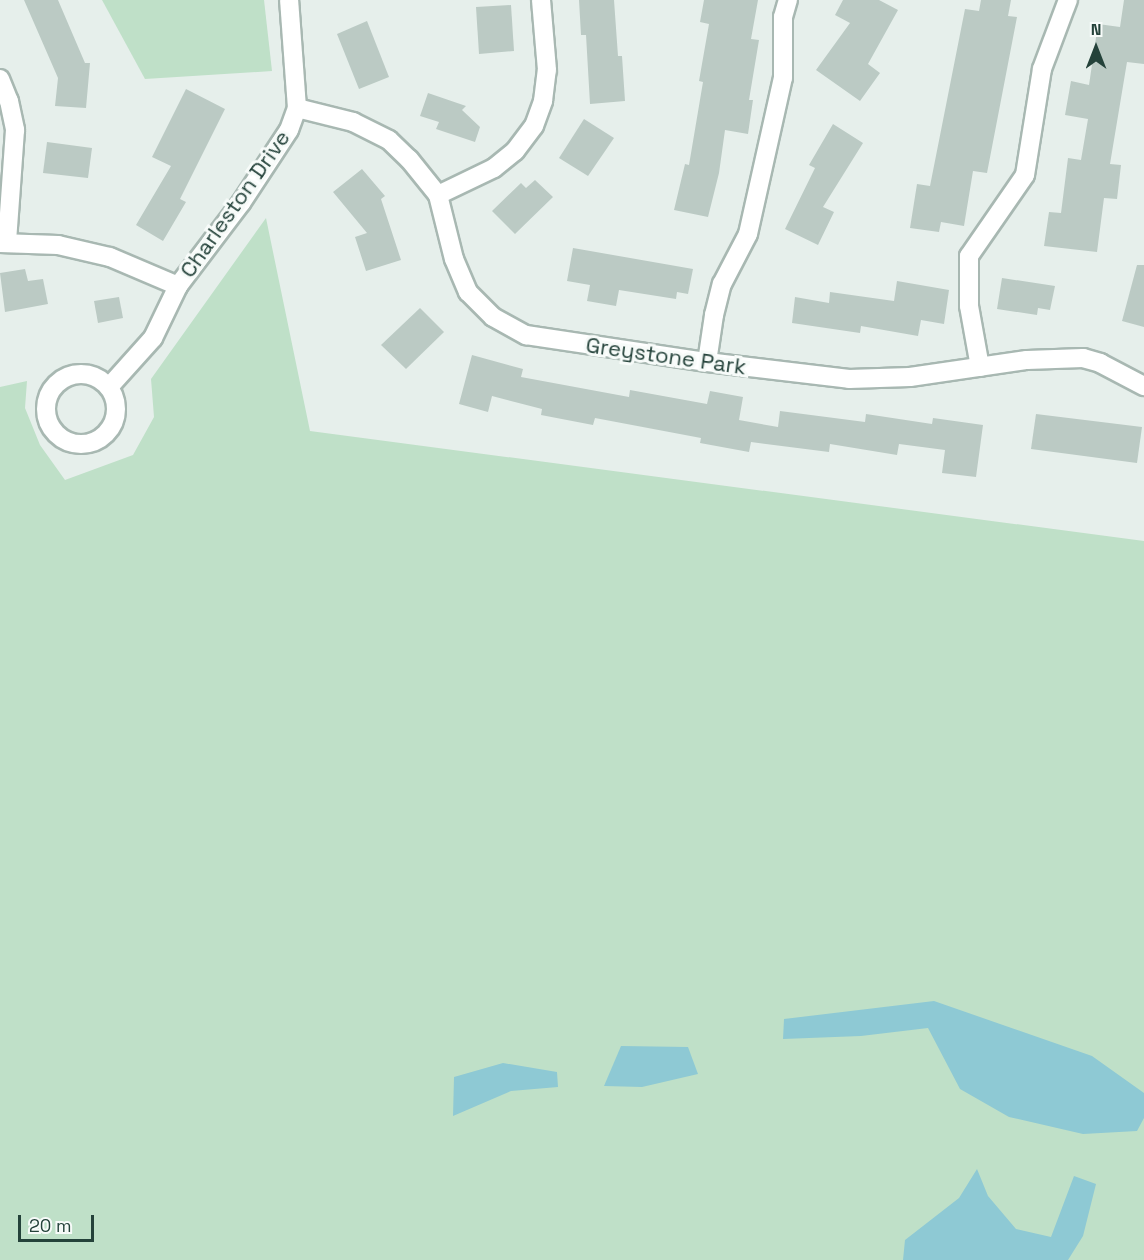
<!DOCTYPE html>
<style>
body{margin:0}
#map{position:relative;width:1144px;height:1260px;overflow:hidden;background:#e6efeb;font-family:"Space Grotesk",sans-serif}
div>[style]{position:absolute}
.green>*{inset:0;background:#bfe0c8}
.water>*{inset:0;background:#8ec9d4}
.building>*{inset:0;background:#bbcac4}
.roads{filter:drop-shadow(2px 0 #a8b8b2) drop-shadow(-2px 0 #a8b8b2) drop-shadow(0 2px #a8b8b2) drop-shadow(0 -2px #a8b8b2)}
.minor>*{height:18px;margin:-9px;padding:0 9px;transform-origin:9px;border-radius:9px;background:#fff}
.minor>.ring{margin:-9px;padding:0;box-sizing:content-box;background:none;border:18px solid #fff;border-radius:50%}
span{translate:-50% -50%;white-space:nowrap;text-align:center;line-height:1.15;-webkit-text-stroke:6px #f7fbf9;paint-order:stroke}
.street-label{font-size:22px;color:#24423a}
.north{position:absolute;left:1066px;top:18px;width:60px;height:60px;-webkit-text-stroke:4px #f7fbf9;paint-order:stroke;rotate:0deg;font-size:16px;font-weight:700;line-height:24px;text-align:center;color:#24423a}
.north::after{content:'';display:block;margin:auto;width:21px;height:27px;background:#24423a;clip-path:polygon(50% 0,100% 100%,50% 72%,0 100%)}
.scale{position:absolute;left:18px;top:1215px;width:76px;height:27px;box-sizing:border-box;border:3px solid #24423a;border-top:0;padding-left:8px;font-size:18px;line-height:21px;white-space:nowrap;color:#24423a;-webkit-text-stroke:4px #f7fbf9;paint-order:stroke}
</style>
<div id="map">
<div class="green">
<i style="clip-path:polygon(102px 0,264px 0,272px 71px,145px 79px)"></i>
<i style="clip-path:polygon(266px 218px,310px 431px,1144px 541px,1144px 1260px,0 1260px,0 387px,27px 381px,25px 408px,40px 445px,65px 480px,133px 455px,154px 417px,151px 379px)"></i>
</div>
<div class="water">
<i style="clip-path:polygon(934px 1001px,1092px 1056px,1144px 1093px,1144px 1118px,1137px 1131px,1083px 1134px,1009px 1117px,960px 1089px,928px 1028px,861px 1036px,783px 1039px,784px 1019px)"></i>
<i style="clip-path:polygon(621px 1046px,688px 1047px,698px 1074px,642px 1087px,604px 1086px)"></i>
<i style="clip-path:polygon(503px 1063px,557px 1072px,558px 1087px,511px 1091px,453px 1116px,454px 1077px)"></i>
<i style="clip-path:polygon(977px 1169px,988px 1196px,1016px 1229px,1051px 1237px,1074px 1176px,1096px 1184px,1083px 1236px,1068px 1260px,903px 1260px,905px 1240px,959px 1198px)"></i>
</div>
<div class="building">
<i style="clip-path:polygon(24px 0,58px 0,85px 63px,90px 63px,86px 108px,55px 106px,58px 78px)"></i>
<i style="clip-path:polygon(579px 0,614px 0,618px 56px,622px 56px,625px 101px,590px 104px,586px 35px,581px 35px)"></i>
<i style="clip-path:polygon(704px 0,758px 0,751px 39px,759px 40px,749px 100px,753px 100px,748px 134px,725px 130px,719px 173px,708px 217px,674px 210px,685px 164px,689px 165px,703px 82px,699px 81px,709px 24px,700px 22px)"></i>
<i style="clip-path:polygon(843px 0,879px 0,898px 10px,868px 64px,880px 73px,860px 101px,816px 70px,850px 23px,835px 15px)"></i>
<i style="clip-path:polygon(981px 0,1011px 0,1008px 16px,1017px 17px,987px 173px,973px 171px,964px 226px,941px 222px,939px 232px,910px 228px,917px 184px,930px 186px,965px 9px,979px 11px)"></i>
<i style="clip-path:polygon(1124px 0,1144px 0,1144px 64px,1127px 62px,1110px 164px,1121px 165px,1117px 199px,1104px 198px,1097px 252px,1044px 246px,1049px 212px,1061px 213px,1068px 158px,1081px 160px,1088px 119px,1065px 115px,1071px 81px,1089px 85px,1098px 24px,1120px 27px)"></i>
<i style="clip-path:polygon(511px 5px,514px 51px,479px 54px,476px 7px)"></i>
<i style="clip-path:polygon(367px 21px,389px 77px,359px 89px,337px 34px)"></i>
<i style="clip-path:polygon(186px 89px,225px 109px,180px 199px,186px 202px,163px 241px,136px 225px,171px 166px,152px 157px)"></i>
<i style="clip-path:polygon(428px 93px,466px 106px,462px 110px,480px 127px,475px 142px,436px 129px,439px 122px,420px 116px)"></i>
<i style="clip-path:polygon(584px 119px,614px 138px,588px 176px,559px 158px)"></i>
<i style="clip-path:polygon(833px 124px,863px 143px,823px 207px,834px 212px,818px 245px,785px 229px,815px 168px,809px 165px)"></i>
<i style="clip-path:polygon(47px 142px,92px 148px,88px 178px,43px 173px)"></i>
<i style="clip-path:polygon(362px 169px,385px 196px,381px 199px,401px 260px,366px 271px,355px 237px,367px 233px,333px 192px)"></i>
<i style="clip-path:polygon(535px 180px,553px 197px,515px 234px,492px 211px,521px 183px,526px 188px)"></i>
<i style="clip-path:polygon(573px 248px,693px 269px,688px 294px,677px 292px,676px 299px,619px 290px,616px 306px,587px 301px,590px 285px,567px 281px)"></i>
<i style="clip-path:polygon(1137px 265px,1144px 265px,1144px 327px,1122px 321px)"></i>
<i style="clip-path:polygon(25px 269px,28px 281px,43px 279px,48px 304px,5px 312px,0 273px)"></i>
<i style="clip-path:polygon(1002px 278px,1055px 286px,1050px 310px,1038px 308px,1037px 315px,997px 309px)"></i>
<i style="clip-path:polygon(897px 281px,949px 290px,944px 324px,921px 320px,918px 336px,861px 326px,860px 333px,792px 323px,795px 297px,829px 303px,830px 292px,894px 301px)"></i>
<i style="clip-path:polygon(119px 297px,123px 318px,98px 323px,94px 301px)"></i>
<i style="clip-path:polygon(420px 308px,444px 332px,406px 369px,381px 345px)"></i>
<i style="clip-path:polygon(472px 355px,523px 369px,521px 377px,629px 397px,630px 390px,707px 404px,710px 391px,743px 397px,739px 420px,778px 427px,780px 411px,865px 422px,866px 414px,932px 424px,933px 418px,983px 425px,976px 477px,942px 473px,945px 450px,899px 444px,897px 455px,830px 444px,829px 452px,751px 442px,749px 452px,700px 443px,701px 438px,595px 418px,593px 425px,541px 415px,542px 409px,492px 396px,488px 412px,459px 404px)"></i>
<i style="clip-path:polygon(1036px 414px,1142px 427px,1137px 463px,1031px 449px)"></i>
</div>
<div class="roads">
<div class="minor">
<i style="left:0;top:79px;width:24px;rotate:68deg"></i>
<i style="left:9px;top:101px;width:30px;rotate:78deg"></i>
<i style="left:15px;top:130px;width:112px;rotate:94.1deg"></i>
<i style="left:297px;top:108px;width:58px;rotate:14deg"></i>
<i style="left:353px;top:122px;width:40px;rotate:26.6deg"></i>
<i style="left:389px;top:140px;width:28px;rotate:44deg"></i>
<i style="left:409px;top:159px;width:46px;rotate:51.1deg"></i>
<i style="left:438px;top:195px;width:66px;rotate:76deg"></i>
<i style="left:454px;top:259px;width:36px;rotate:67deg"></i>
<i style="left:468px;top:292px;width:35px;rotate:45deg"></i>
<i style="left:493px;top:317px;width:38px;rotate:29deg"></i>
<i style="left:526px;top:335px;width:183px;rotate:8.5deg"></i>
<i style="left:707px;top:362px;width:143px;rotate:6.8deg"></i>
<i style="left:849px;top:379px;width:61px;rotate:-1.9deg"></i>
<i style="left:910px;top:377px;width:118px;rotate:-8.3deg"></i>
<i style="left:1027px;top:360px;width:56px;rotate:-2deg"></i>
<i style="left:1083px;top:358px;width:18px;rotate:16deg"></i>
<i style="left:1100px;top:363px;width:50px;rotate:27.6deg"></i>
<i style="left:438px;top:195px;width:62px;rotate:-25.7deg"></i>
<i style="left:494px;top:168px;width:27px;rotate:-39deg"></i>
<i style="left:515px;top:151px;width:31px;rotate:-53deg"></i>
<i style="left:534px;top:126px;width:27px;rotate:-70deg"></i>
<i style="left:543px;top:101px;width:31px;rotate:-83deg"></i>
<i style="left:547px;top:70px;width:70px;rotate:-94.9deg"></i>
<i style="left:0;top:243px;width:58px;rotate:2deg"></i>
<i style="left:58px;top:245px;width:53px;rotate:13deg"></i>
<i style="left:110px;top:257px;width:74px;rotate:23.1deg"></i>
<i style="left:707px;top:362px;width:48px;rotate:-81.5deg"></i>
<i style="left:714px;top:315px;width:32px;rotate:-76deg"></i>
<i style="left:722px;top:284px;width:56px;rotate:-62.5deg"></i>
<i style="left:748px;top:234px;width:160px;rotate:-77.4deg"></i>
<i style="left:783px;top:78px;width:61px;rotate:-90deg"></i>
<i style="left:783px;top:17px;width:18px;rotate:-74deg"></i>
<i style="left:980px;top:367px;width:62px;rotate:-100.2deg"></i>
<i style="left:969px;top:306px;width:50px;rotate:-90deg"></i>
<i style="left:969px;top:256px;width:98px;rotate:-55.3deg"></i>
<i style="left:1025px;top:175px;width:107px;rotate:-80.9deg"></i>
<i style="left:1042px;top:69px;width:74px;rotate:-69.4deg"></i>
<i class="ring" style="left:46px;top:374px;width:52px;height:52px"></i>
<i style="left:109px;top:387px;width:66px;rotate:-48.1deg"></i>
<i style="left:153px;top:338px;width:58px;rotate:-64.3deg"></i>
<i style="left:178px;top:286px;width:104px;rotate:-52.8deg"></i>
<i style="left:241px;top:203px;width:87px;rotate:-56.7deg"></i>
<i style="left:289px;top:130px;width:23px;rotate:-70deg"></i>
<i style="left:297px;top:108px;width:108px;rotate:-94.2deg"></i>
</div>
</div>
<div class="street-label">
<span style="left:235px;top:204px;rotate:-55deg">Charleston Drive</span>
<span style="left:666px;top:356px;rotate:8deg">Greystone Park</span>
</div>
<div class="north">N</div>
<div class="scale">20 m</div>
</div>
